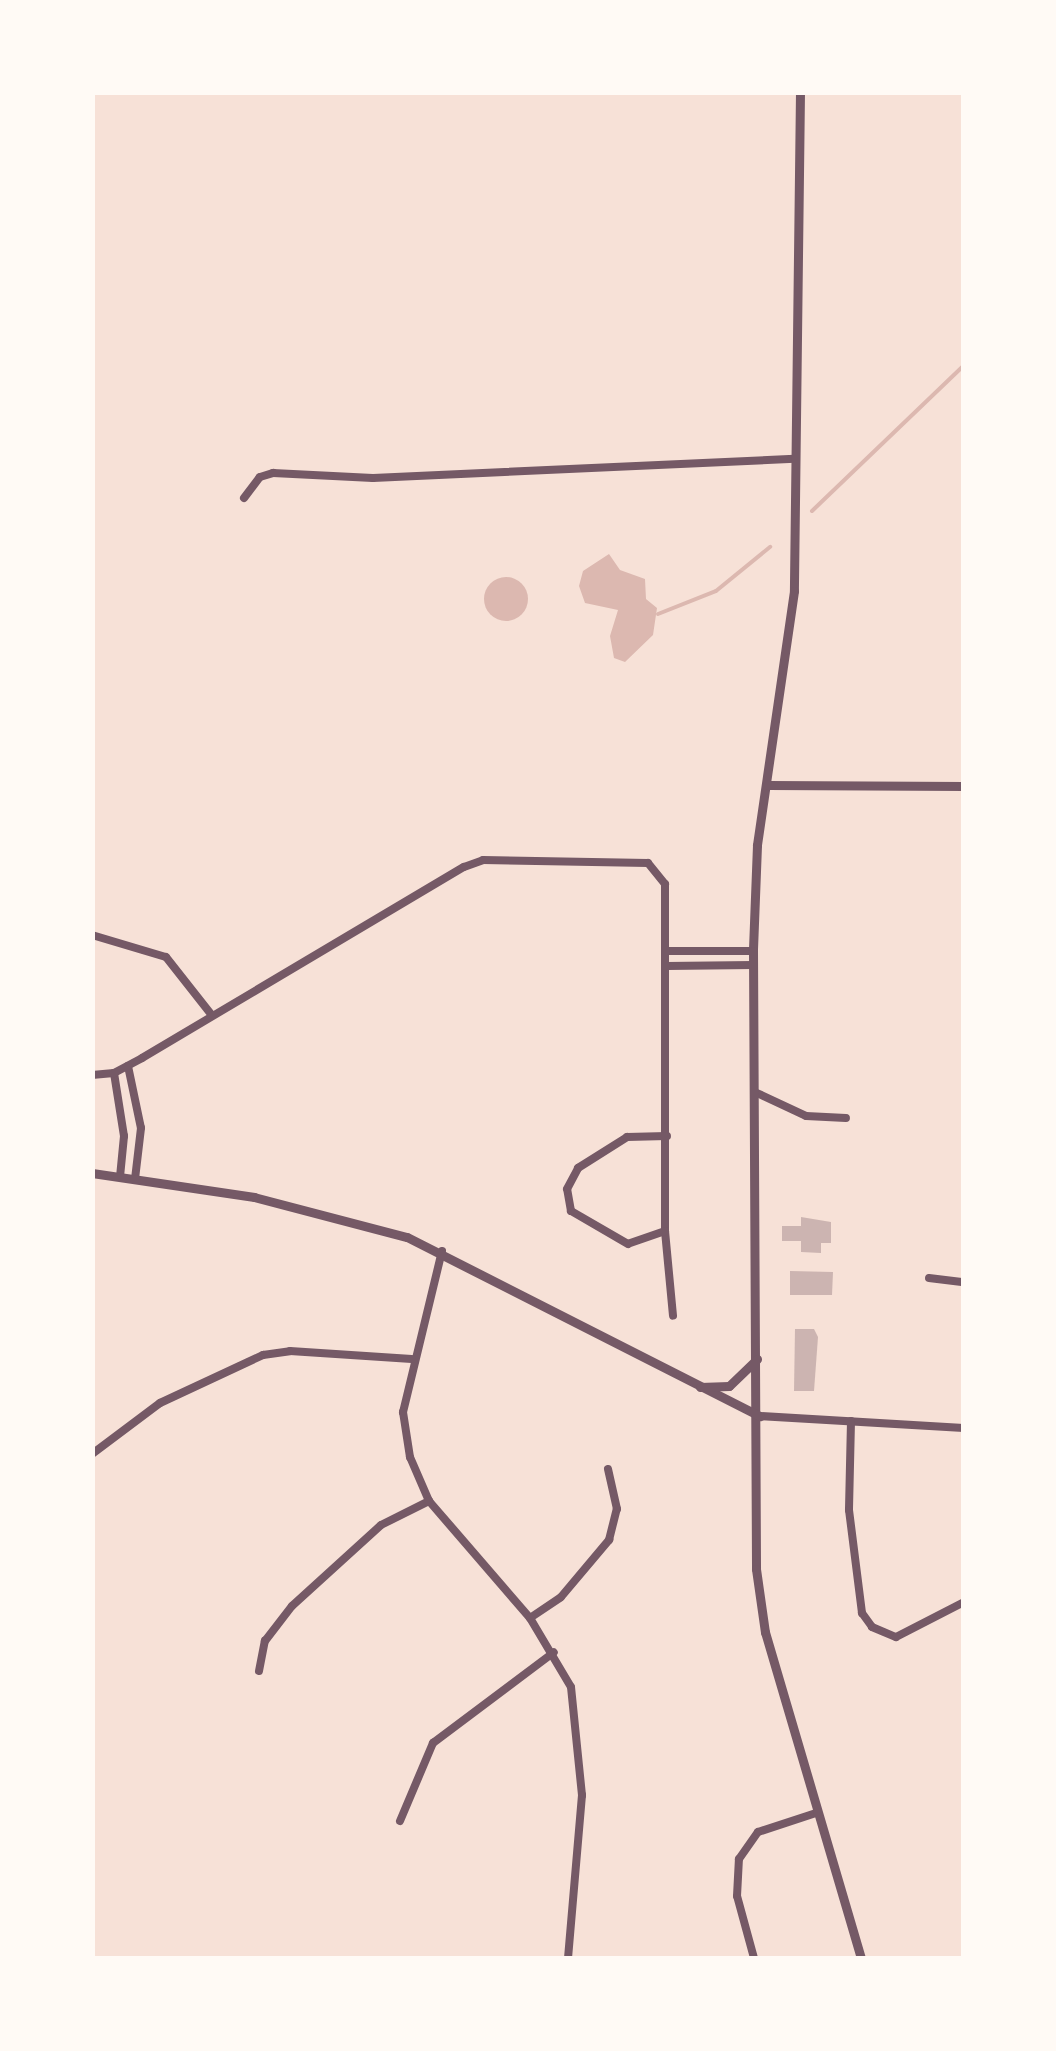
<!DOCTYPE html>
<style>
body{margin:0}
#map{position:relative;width:1056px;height:2051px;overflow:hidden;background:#f7e1d7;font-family:"Noto Sans",sans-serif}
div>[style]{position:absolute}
.water>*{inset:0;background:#dcb8b0}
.round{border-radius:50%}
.stream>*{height:4px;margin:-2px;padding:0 2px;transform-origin:2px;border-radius:2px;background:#dcb8b0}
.building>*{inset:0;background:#ccb4b1}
.minor>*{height:8px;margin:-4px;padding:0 4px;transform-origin:4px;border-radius:4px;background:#755966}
.tertiary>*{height:9px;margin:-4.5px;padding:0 4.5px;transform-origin:4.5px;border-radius:4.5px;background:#755966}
span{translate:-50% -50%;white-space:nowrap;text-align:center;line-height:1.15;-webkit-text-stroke:10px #fffaf5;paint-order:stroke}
.frame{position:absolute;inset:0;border:95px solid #fffaf5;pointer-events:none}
</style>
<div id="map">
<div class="water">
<i style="clip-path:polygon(609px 554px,620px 570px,645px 579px,646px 599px,657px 608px,653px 635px,625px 662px,614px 658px,610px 636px,618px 610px,585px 603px,579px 586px,583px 571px)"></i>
<i class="round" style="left:484px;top:577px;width:44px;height:44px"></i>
</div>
<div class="stream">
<i style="left:812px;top:511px;width:211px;rotate:-43.8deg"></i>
<i style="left:658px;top:614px;width:62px;rotate:-21.6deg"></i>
<i style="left:716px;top:591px;width:70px;rotate:-39.2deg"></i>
</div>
<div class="building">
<i style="clip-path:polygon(801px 1217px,831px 1222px,831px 1243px,821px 1243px,821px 1253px,801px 1252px,801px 1241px,782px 1241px,782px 1226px,801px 1226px)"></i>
<i style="clip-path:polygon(790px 1271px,833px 1272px,832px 1295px,790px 1295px)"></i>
<i style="clip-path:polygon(795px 1329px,814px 1329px,818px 1337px,814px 1391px,794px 1391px)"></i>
</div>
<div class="minor">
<i style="left:244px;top:498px;width:26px;rotate:-53deg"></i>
<i style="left:260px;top:477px;width:14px;rotate:-17deg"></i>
<i style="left:273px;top:473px;width:100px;rotate:2.9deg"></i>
<i style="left:373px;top:478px;width:422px;rotate:-2.6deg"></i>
<i style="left:92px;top:935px;width:77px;rotate:16.6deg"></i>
<i style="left:166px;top:957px;width:71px;rotate:51.8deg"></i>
<i style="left:667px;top:951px;width:86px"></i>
<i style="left:667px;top:966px;width:86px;rotate:-0.7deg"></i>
<i style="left:128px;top:1066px;width:63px;rotate:78.2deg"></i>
<i style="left:141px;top:1128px;width:51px;rotate:96.7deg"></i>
<i style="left:114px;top:1073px;width:64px;rotate:81deg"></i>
<i style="left:124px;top:1136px;width:41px;rotate:95.6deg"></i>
<i style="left:92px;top:1075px;width:22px;rotate:-5deg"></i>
<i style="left:114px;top:1073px;width:32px;rotate:-28deg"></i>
<i style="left:142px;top:1058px;width:374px;rotate:-30.7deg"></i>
<i style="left:464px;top:867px;width:20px;rotate:-20deg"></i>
<i style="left:483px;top:860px;width:165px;rotate:1deg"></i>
<i style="left:648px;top:863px;width:27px;rotate:51deg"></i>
<i style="left:665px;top:884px;width:347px;rotate:90deg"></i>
<i style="left:665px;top:1231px;width:85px;rotate:84.6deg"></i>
<i style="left:757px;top:1093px;width:54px;rotate:25.1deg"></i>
<i style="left:806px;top:1116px;width:40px;rotate:2.9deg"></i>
<i style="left:665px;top:1231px;width:39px;rotate:161deg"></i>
<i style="left:628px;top:1244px;width:66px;rotate:-149.9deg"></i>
<i style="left:571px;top:1211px;width:22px;rotate:-100deg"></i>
<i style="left:567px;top:1189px;width:24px;rotate:-62deg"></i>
<i style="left:578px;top:1168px;width:58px;rotate:-32.3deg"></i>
<i style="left:627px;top:1137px;width:40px;rotate:-1.4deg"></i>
<i style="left:442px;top:1251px;width:166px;rotate:103.6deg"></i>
<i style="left:403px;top:1412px;width:46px;rotate:81.2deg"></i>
<i style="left:410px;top:1457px;width:48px;rotate:66.6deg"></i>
<i style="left:429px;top:1501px;width:155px;rotate:49.2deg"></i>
<i style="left:530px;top:1618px;width:80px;rotate:59.3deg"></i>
<i style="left:571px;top:1687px;width:109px;rotate:84.2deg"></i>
<i style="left:582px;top:1795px;width:164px;rotate:94.9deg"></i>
<i style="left:929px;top:1278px;width:35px;rotate:7deg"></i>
<i style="left:760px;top:1416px;width:204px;rotate:3.4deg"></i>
<i style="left:851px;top:1421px;width:89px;rotate:91.3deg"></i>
<i style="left:849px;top:1510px;width:104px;rotate:82.8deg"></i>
<i style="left:862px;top:1613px;width:17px;rotate:54deg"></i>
<i style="left:872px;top:1627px;width:26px;rotate:23deg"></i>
<i style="left:896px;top:1637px;width:76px;rotate:-27.2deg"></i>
<i style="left:92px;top:1454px;width:85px;rotate:-36.9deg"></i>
<i style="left:160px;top:1403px;width:114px;rotate:-25deg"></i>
<i style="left:263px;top:1355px;width:27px;rotate:-8deg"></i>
<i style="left:290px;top:1351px;width:122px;rotate:3.8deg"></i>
<i style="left:530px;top:1618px;width:37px;rotate:-34deg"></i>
<i style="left:561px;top:1597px;width:75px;rotate:-49.9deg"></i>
<i style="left:609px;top:1540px;width:32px;rotate:-76deg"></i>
<i style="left:617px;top:1509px;width:41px;rotate:-102.7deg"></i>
<i style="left:259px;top:1671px;width:31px;rotate:-79deg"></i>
<i style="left:265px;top:1641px;width:44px;rotate:-52.4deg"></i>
<i style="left:292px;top:1606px;width:120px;rotate:-42.3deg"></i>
<i style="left:381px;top:1525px;width:54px;rotate:-26.6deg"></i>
<i style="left:400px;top:1821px;width:85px;rotate:-67.1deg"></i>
<i style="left:433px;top:1743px;width:151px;rotate:-36.9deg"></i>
<i style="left:754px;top:1958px;width:64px;rotate:-105.3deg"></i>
<i style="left:737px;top:1896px;width:37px;rotate:-87deg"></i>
<i style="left:739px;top:1859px;width:33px;rotate:-55deg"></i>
<i style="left:758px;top:1832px;width:61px;rotate:-18.1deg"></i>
</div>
<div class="tertiary">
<i style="left:800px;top:92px;width:499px;rotate:90.7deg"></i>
<i style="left:794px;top:591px;width:257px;rotate:98.3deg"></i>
<i style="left:757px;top:845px;width:106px;rotate:92.2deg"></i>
<i style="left:753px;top:951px;width:618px;rotate:89.72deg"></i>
<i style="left:756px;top:1569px;width:64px;rotate:81.9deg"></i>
<i style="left:765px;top:1632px;width:340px;rotate:73.6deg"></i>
<i style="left:768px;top:785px;width:196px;rotate:0.3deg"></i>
<i style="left:92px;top:1173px;width:164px;rotate:8.4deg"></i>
<i style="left:254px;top:1197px;width:158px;rotate:14.7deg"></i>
<i style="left:407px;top:1237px;width:396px;rotate:26.9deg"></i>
<i style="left:700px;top:1387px;width:29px;rotate:-2deg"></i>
<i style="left:729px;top:1386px;width:39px;rotate:-44deg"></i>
</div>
<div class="frame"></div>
</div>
